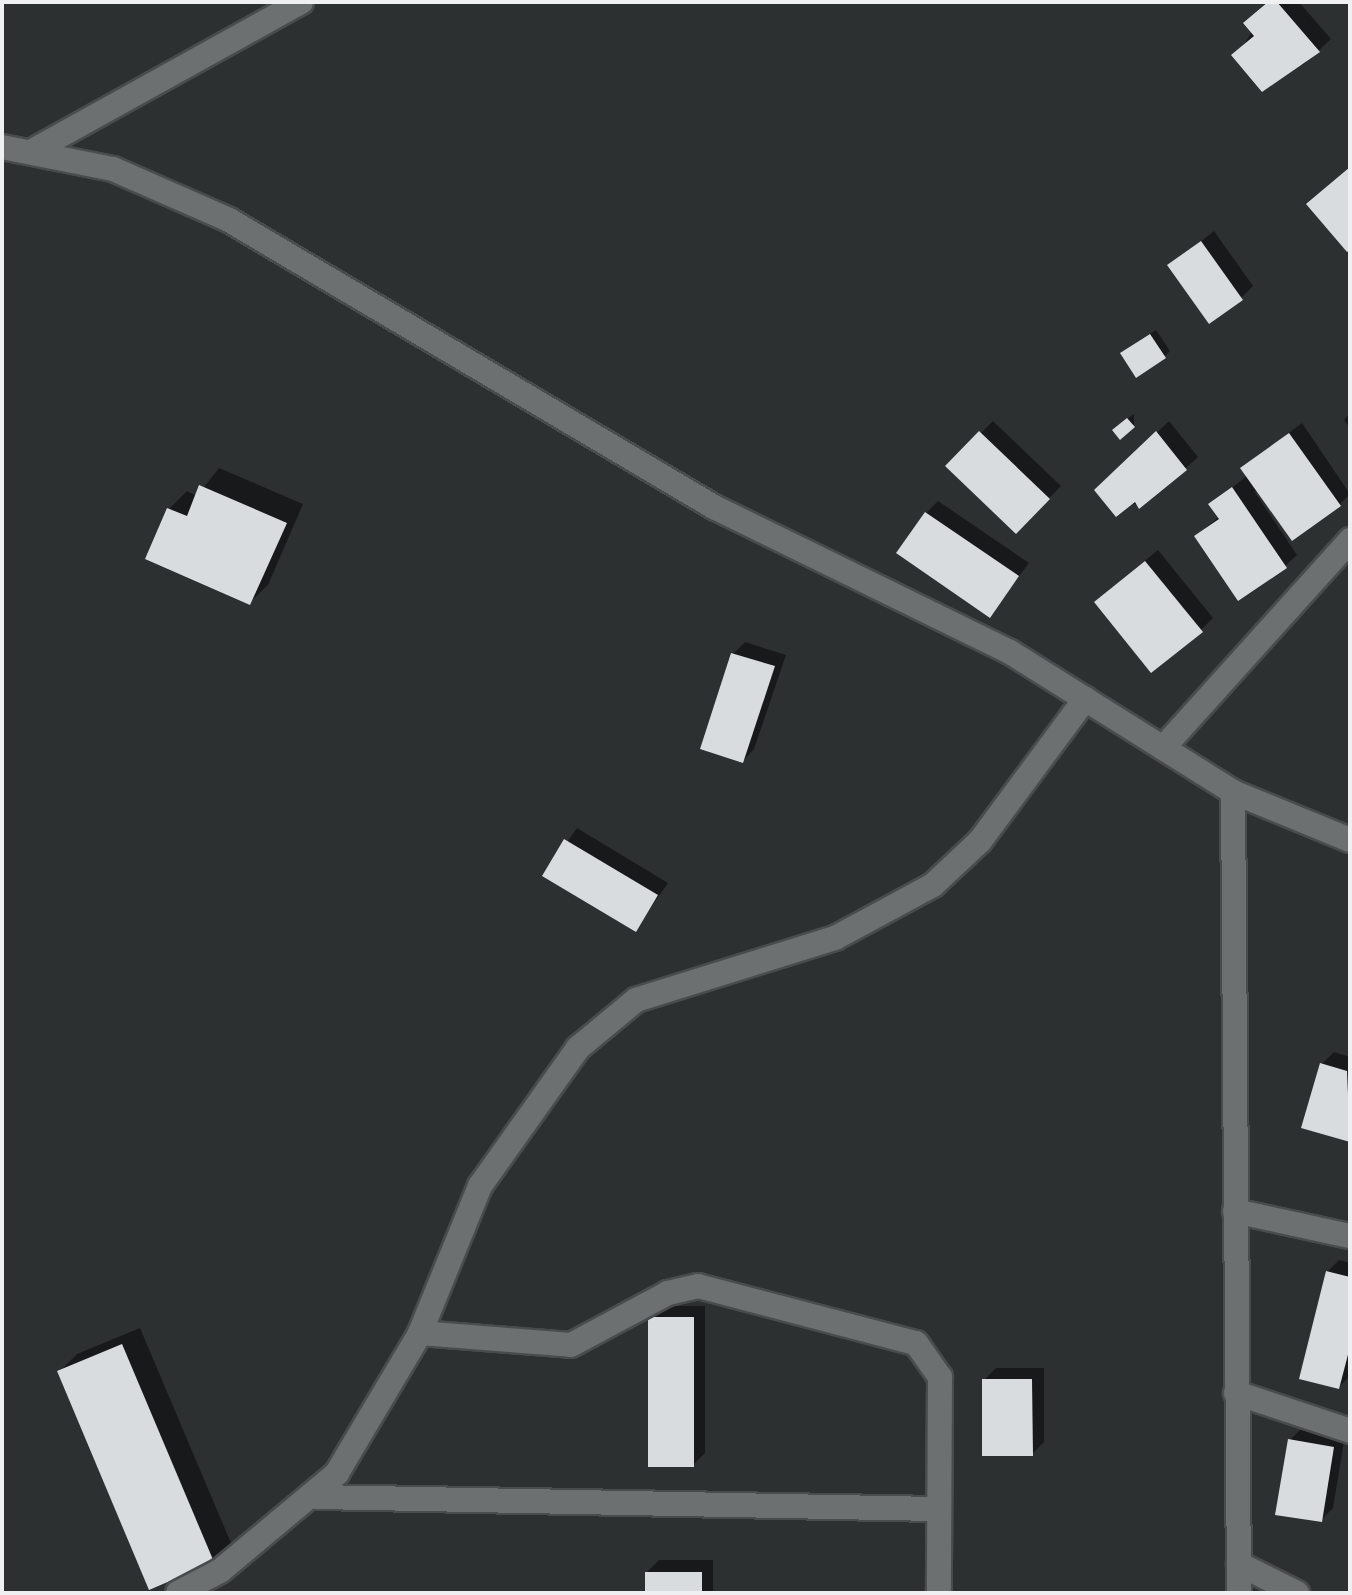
<!DOCTYPE html>
<style>
body{margin:0}
#map{position:relative;width:1352px;height:1595px;overflow:hidden;background:#2d3031;font-family:"Alegreya Sans",sans-serif}
div>[style]{position:absolute}
.shadow>*{inset:0;background:#0007}
.building>*{inset:0;background:#d8dcde}
.roads{filter:drop-shadow(2px 0 #494c4d) drop-shadow(-2px 0 #494c4d) drop-shadow(0 2px #494c4d) drop-shadow(0 -2px #494c4d)}
.minor>*{height:24px;margin:-12px;padding:0 12px;transform-origin:12px;border-radius:12px;background:#6c7071}
span{translate:-50% -50%;white-space:nowrap;text-align:center;line-height:1.15;-webkit-text-stroke:8px #2d3031;paint-order:stroke}
.frame{position:absolute;inset:0;border:4px solid #eef0f1;pointer-events:none}
</style>
<div id="map">
<div class="shadow">
<i style="clip-path:polygon(1269px 2px,1299px 2px,1331px 39px,1303px 65px,1245px 43px)"></i>
<i style="clip-path:polygon(1214px 231px,1253px 286px,1241px 298px,1170px 266px)"></i>
<i style="clip-path:polygon(1156px 330px,1170px 351px,1165px 356px,1128px 348px)"></i>
<i style="clip-path:polygon(1350px 413px,1350px 428px,1344px 420px)"></i>
<i style="clip-path:polygon(1134px 414px,1134px 426px,1120px 424px)"></i>
<i style="clip-path:polygon(993px 421px,1061px 486px,1016px 532px,948px 466px)"></i>
<i style="clip-path:polygon(1169px 421px,1198px 457px,1186px 468px,1140px 506px,1097px 491px)"></i>
<i style="clip-path:polygon(1302px 423px,1350px 494px,1339px 505px,1254px 491px,1297px 555px,1285px 566px,1196px 536px,1220px 516px,1211px 504px,1248px 475px,1243px 468px)"></i>
<i style="clip-path:polygon(219px 468px,303px 504px,268px 585px,250px 602px,169px 509px,187px 491px,197px 496px)"></i>
<i style="clip-path:polygon(938px 501px,1029px 563px,990px 615px,926px 513px)"></i>
<i style="clip-path:polygon(1158px 550px,1213px 618px,1201px 630px,1108px 591px)"></i>
<i style="clip-path:polygon(745px 642px,786px 655px,754px 749px,743px 761px,733px 654px)"></i>
<i style="clip-path:polygon(577px 828px,668px 883px,635px 930px,544px 875px)"></i>
<i style="clip-path:polygon(1334px 1052px,1350px 1057px,1350px 1140px,1304px 1126px,1322px 1064px)"></i>
<i style="clip-path:polygon(1339px 1260px,1350px 1263px,1350px 1376px,1339px 1387px,1327px 1272px)"></i>
<i style="clip-path:polygon(662px 1306px,705px 1306px,705px 1453px,693px 1465px,650px 1318px)"></i>
<i style="clip-path:polygon(140px 1328px,231px 1543px,213px 1561px,59px 1372px,77px 1354px)"></i>
<i style="clip-path:polygon(996px 1368px,1044px 1368px,1044px 1442px,1032px 1454px,984px 1380px)"></i>
<i style="clip-path:polygon(1302px 1428px,1345px 1435px,1333px 1508px,1321px 1520px,1290px 1440px)"></i>
<i style="clip-path:polygon(659px 1560px,713px 1560px,713px 1593px,647px 1593px,647px 1572px)"></i>
</div>
<div class="building">
<i style="clip-path:polygon(1268px 2px,1277px 2px,1320px 52px,1262px 92px,1231px 55px,1254px 36px,1243px 23px)"></i>
<i style="clip-path:polygon(1350px 167px,1350px 250px,1347px 252px,1306px 204px)"></i>
<i style="clip-path:polygon(1201px 241px,1243px 300px,1209px 324px,1167px 265px)"></i>
<i style="clip-path:polygon(1150px 334px,1166px 358px,1136px 378px,1120px 353px)"></i>
<i style="clip-path:polygon(1127px 418px,1135px 427px,1120px 440px,1112px 430px)"></i>
<i style="clip-path:polygon(979px 431px,1050px 499px,1016px 534px,945px 466px)"></i>
<i style="clip-path:polygon(1156px 431px,1187px 470px,1139px 509px,1135px 502px,1116px 517px,1094px 490px)"></i>
<i style="clip-path:polygon(1289px 433px,1341px 506px,1292px 541px,1240px 468px)"></i>
<i style="clip-path:polygon(199px 485px,287px 523px,250px 605px,145px 559px,167px 508px,187px 516px)"></i>
<i style="clip-path:polygon(1232px 487px,1287px 568px,1238px 601px,1194px 536px,1219px 519px,1208px 504px)"></i>
<i style="clip-path:polygon(925px 512px,1019px 576px,990px 618px,896px 553px)"></i>
<i style="clip-path:polygon(1145px 561px,1203px 632px,1151px 673px,1094px 602px)"></i>
<i style="clip-path:polygon(731px 653px,775px 666px,743px 763px,700px 749px)"></i>
<i style="clip-path:polygon(564px 839px,658px 895px,636px 932px,542px 876px)"></i>
<i style="clip-path:polygon(1320px 1063px,1347px 1071px,1350px 1142px,1301px 1128px)"></i>
<i style="clip-path:polygon(1326px 1271px,1350px 1277px,1350px 1347px,1339px 1389px,1299px 1379px)"></i>
<i style="clip-path:polygon(648px 1317px,694px 1317px,694px 1467px,648px 1467px)"></i>
<i style="clip-path:polygon(122px 1344px,214px 1562px,149px 1590px,57px 1371px)"></i>
<i style="clip-path:polygon(982px 1379px,1032px 1379px,1033px 1456px,982px 1456px)"></i>
<i style="clip-path:polygon(1288px 1439px,1334px 1447px,1322px 1522px,1275px 1515px)"></i>
<i style="clip-path:polygon(645px 1572px,702px 1572px,702px 1593px,645px 1593px)"></i>
</div>
<div class="roads">
<div class="minor">
<i style="left:2px;top:147px;width:113px;rotate:11.2deg"></i>
<i style="left:113px;top:169px;width:127px;rotate:23.7deg"></i>
<i style="left:229px;top:220px;width:564px;rotate:30.62deg"></i>
<i style="left:714px;top:507px;width:330px;rotate:26.1deg"></i>
<i style="left:1010px;top:652px;width:263px;rotate:32.1deg"></i>
<i style="left:1233px;top:792px;width:126px;rotate:22.3deg"></i>
<i style="left:36px;top:149px;width:303px;rotate:-29deg"></i>
<i style="left:1163px;top:748px;width:280px;rotate:-48deg"></i>
<i style="left:1233px;top:792px;width:801px;rotate:89.57deg"></i>
<i style="left:1235px;top:1211px;width:118px;rotate:12.3deg"></i>
<i style="left:420px;top:1333px;width:151px;rotate:4.5deg"></i>
<i style="left:571px;top:1345px;width:110px;rotate:-28.2deg"></i>
<i style="left:668px;top:1293px;width:31px;rotate:-13deg"></i>
<i style="left:698px;top:1286px;width:225px;rotate:14.7deg"></i>
<i style="left:916px;top:1343px;width:42px;rotate:54.8deg"></i>
<i style="left:940px;top:1377px;width:216px;rotate:90.3deg"></i>
<i style="left:1236px;top:1393px;width:120px;rotate:18.4deg"></i>
<i style="left:317px;top:1497px;width:620px;rotate:1.11deg"></i>
<i style="left:1239px;top:1564px;width:65px;rotate:26.6deg"></i>
<i style="left:178px;top:1593px;width:47px;rotate:-27.6deg"></i>
<i style="left:220px;top:1571px;width:153px;rotate:-39.9deg"></i>
<i style="left:337px;top:1473px;width:163px;rotate:-59.3deg"></i>
<i style="left:420px;top:1333px;width:159px;rotate:-67.8deg"></i>
<i style="left:480px;top:1186px;width:169px;rotate:-54.6deg"></i>
<i style="left:578px;top:1048px;width:75px;rotate:-39.6deg"></i>
<i style="left:636px;top:1000px;width:208px;rotate:-17.3deg"></i>
<i style="left:835px;top:938px;width:111px;rotate:-28.4deg"></i>
<i style="left:933px;top:885px;width:64px;rotate:-43.1deg"></i>
<i style="left:980px;top:841px;width:177px;rotate:-53.5deg"></i>
</div>
</div>
<div class="frame"></div>
</div>
